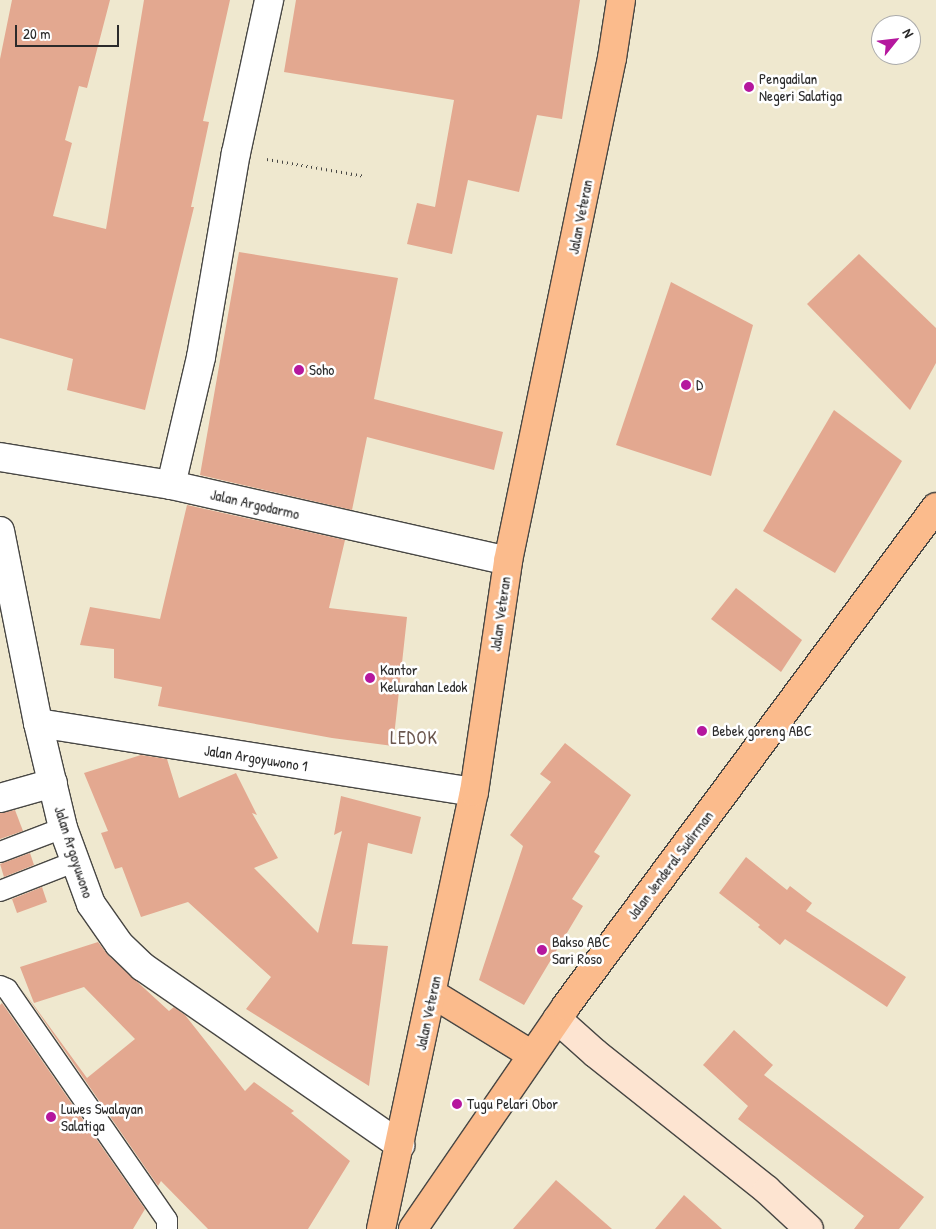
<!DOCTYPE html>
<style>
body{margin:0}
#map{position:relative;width:936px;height:1229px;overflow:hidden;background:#efe8cf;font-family:"Patrick Hand",sans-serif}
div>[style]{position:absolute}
.building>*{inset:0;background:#e3a890}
.path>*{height:3px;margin-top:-1.5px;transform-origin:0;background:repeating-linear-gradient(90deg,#484744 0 1px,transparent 0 5px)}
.roads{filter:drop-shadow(1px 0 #484744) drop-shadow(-1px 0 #484744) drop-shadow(0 1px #484744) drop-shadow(0 -1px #484744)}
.lane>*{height:20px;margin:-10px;padding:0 10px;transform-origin:10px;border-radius:10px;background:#fff}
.street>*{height:28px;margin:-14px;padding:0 14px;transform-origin:14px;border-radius:14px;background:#fff}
.secondary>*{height:28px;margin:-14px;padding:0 14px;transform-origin:14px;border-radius:14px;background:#fde4d1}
.primary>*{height:28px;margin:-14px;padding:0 14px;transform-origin:14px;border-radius:14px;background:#fbbb8c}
.dots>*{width:14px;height:14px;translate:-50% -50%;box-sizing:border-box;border:2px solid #fff;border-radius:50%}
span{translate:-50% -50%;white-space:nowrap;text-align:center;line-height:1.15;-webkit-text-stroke:5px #fff;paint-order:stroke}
.poi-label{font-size:15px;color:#2b2b2b}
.left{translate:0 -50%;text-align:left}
.street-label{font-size:15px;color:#2b2b2b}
.quarter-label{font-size:18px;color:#6b574e;letter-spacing:1px}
.north{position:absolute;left:871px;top:15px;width:50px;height:50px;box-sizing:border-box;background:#fff;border:1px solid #aaa;border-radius:50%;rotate:61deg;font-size:14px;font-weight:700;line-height:20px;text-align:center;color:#2b2b2b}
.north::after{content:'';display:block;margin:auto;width:18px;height:22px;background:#b5179e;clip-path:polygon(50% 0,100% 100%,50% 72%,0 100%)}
.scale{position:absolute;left:15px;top:25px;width:104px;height:22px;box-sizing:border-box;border:2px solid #2b2b2b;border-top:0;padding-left:6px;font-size:15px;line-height:18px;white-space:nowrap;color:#2b2b2b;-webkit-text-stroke:4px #fff;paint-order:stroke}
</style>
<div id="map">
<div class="building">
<i style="clip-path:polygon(12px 0,110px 0,87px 88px,79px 86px,65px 140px,72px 143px,53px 216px,106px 229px,144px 0,230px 0,203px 121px,209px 122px,191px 207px,194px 207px,145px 410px,67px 390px,73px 359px,0 338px,0 59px)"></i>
<i style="clip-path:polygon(296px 0,580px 0,562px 119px,537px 115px,519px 192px,468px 180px,452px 254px,407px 244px,417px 203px,435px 207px,454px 100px,284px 72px)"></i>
<i style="clip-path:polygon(239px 252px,398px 278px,374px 399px,503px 432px,494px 470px,367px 437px,352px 510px,200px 475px)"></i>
<i style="clip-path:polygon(859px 254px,936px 328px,936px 363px,910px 410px,807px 304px)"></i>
<i style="clip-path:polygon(671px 282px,753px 325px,711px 476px,616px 445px)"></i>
<i style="clip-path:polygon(834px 410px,902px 461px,835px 573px,763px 531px)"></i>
<i style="clip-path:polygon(187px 505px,345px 540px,329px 608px,407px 617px,393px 746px,332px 738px,158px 706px,162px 687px,114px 678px,114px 649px,80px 645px,90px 607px,160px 619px)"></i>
<i style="clip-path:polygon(736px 588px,802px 640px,781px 672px,711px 619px)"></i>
<i style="clip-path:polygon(565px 743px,631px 795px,594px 852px,600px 856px,572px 899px,583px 906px,524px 1005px,479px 980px,523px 846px,510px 835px,551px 782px,540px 774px)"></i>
<i style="clip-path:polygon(141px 755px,167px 759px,179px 798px,236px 773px,257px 815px,252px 813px,278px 858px,254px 868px,318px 933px,342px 831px,334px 835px,341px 796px,421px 817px,412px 854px,368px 843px,352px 944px,388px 946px,369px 1086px,246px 1009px,271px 977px,188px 902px,141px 917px,122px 867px,115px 869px,101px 833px,108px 831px,84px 773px)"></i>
<i style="clip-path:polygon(15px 810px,23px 831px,0 839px,0 813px)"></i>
<i style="clip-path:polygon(30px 853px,34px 865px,4px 877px,0 864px)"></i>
<i style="clip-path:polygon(746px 857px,787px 890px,790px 886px,812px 903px,806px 911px,906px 977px,887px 1007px,785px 939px,780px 945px,758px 927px,760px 925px,719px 893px)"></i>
<i style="clip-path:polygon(42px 887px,47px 902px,17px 913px,12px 899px)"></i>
<i style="clip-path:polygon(98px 942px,108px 955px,169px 1011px,174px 1007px,185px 1015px,245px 1091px,254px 1082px,294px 1111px,291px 1113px,350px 1161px,308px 1229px,208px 1229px,161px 1181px,158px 1186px,22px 989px,87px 1078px,135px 1039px,84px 987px,34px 1003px,20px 967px)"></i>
<i style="clip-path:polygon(2px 1003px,145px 1209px,133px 1229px,0 1229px,0 1005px)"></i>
<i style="clip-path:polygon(734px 1030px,773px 1065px,764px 1075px,924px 1197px,899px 1229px,854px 1229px,864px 1216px,738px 1119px,748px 1106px,703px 1065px)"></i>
<i style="clip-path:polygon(556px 1180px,612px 1229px,513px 1229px)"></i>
<i style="clip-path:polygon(684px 1195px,722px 1229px,655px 1229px)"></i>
</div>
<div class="path">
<i style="left:267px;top:159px;width:98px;rotate:9.9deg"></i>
</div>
<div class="roads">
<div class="lane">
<i style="left:0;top:852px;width:67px;rotate:-20.9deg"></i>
<i style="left:0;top:891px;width:79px;rotate:-21.4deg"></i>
<i style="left:0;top:986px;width:8px;rotate:23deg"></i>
<i style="left:7px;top:989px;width:281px;rotate:55.3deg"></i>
<i style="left:167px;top:1220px;width:9px;rotate:90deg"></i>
</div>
<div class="street">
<i style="left:0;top:457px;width:173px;rotate:9.3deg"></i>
<i style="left:171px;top:485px;width:345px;rotate:12.7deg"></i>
<i style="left:171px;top:485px;width:131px;rotate:-76.8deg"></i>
<i style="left:201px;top:357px;width:207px;rotate:-80.3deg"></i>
<i style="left:236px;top:153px;width:157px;rotate:-77.8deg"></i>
<i style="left:0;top:531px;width:196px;rotate:78.8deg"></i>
<i style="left:38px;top:723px;width:108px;rotate:76.6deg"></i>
<i style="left:63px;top:828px;width:81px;rotate:69.8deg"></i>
<i style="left:91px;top:904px;width:49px;rotate:55deg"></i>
<i style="left:119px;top:944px;width:33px;rotate:44deg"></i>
<i style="left:143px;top:967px;width:313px;rotate:34.7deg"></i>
<i style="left:38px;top:723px;width:441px;rotate:9deg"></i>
<i style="left:0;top:798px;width:55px;rotate:-15.8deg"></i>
</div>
<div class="secondary">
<i style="left:557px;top:1019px;width:51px;rotate:41.8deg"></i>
<i style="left:595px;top:1053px;width:220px;rotate:38.5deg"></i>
<i style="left:767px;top:1190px;width:57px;rotate:42.9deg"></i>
</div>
<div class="primary">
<i style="left:433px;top:994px;width:116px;rotate:31.6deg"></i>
<i style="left:381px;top:1229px;width:447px;rotate:-78deg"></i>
<i style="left:474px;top:792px;width:233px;rotate:-81.6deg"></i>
<i style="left:508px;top:561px;width:514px;rotate:-78.32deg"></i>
<i style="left:612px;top:58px;width:59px;rotate:-81.2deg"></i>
<i style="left:413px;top:1229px;width:270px;rotate:-55.5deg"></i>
<i style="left:566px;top:1006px;width:621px;rotate:-53.44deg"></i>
</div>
</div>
<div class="dots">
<i style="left:749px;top:87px;background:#b5179e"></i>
<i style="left:299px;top:370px;background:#b5179e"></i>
<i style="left:686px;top:385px;background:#b5179e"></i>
<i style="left:370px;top:678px;background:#b5179e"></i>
<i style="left:702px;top:731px;background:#b5179e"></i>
<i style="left:542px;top:950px;background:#b5179e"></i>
<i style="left:457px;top:1104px;background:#b5179e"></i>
<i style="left:51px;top:1117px;background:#b5179e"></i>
</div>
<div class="poi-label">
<span class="left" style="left:759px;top:87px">Pengadilan<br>Negeri Salatiga</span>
<span class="left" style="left:309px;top:370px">Soho</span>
<span class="left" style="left:696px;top:385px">D</span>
<span class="left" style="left:380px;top:678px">Kantor<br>Kelurahan Ledok</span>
<span class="left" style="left:712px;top:731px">Bebek goreng ABC</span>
<span class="left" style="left:552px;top:950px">Bakso ABC<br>Sari Roso</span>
<span class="left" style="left:467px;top:1104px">Tugu Pelari Obor</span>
<span class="left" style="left:61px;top:1117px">Luwes Swalayan<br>Salatiga</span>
</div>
<div class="street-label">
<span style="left:580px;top:217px;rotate:-79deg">Jalan Veteran</span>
<span style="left:255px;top:504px;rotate:13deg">Jalan Argodarmo</span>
<span style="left:500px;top:614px;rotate:-82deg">Jalan Veteran</span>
<span style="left:256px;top:758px;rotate:9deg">Jalan Argoyuwono 1</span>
<span style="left:74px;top:852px;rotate:72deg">Jalan Argoyuwono</span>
<span style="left:670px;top:865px;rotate:-53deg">Jalan Jenderal Sudirman</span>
<span style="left:428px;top:1013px;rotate:-78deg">Jalan Veteran</span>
</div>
<div class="quarter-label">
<span style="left:414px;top:738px">LEDOK</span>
</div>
<div class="north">N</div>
<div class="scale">20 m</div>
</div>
